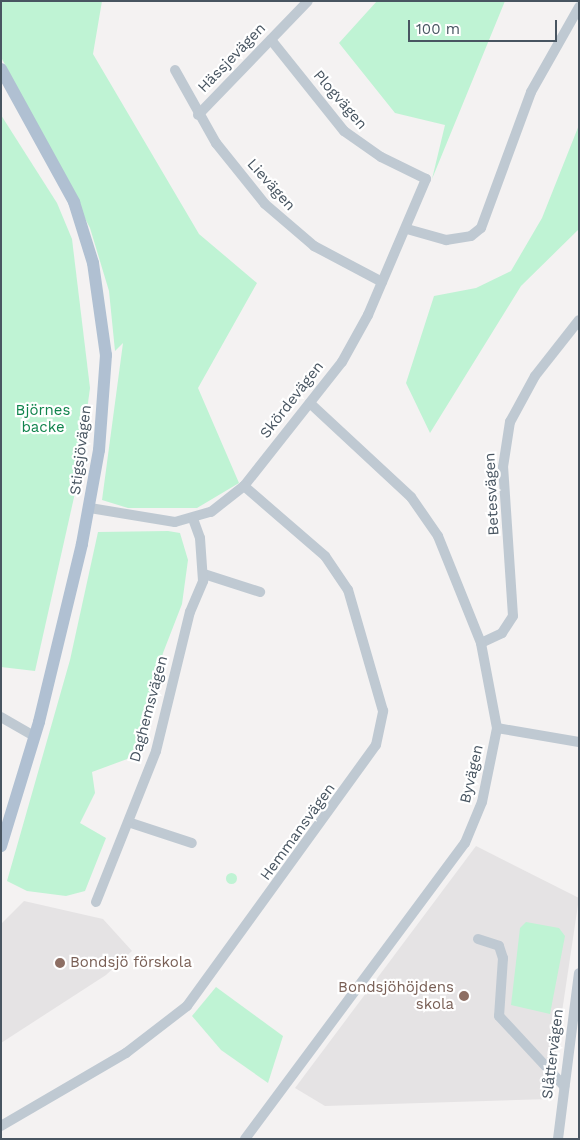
<!DOCTYPE html>
<meta charset="utf-8">
<style>
body{margin:0}
#map{position:relative;width:580px;height:1140px;overflow:hidden;background:#f4f2f2;font-family:"Work Sans",sans-serif}
div>[style]{position:absolute}
.education>*{inset:0;background:#e5e3e4}
.green>*{inset:0;background:#bff3d4}
.round{border-radius:50%}
.minor>*{height:10px;margin:-5px;padding:0 5px;transform-origin:5px;border-radius:5px;background:#bfc9d2}
.major>*{height:12px;margin:-6px;padding:0 6px;transform-origin:6px;border-radius:6px;background:#b0c0d2}
.dots>*{width:14px;height:14px;translate:-50% -50%;box-sizing:border-box;border:2px solid #fff;border-radius:50%}
span{translate:-50% -50%;white-space:nowrap;text-align:center;line-height:1.15;-webkit-text-stroke:4.5px #fff;paint-order:stroke}
.street-label{font-size:15px;color:#485561}
.park-label{font-size:15px;color:#11844d}
.education-label{font-size:15px;color:#785e54}
.left{translate:0 -50%;text-align:left}
.right{translate:-100% -50%;text-align:right}
.frame{position:absolute;inset:0;border:2px solid #485561;pointer-events:none}
.scale{position:absolute;left:408px;top:20px;width:149px;height:22px;box-sizing:border-box;border:2px solid #485561;border-top:0;padding-left:6px;font-size:15px;line-height:18px;white-space:nowrap;color:#485561;-webkit-text-stroke:4px #fff;paint-order:stroke}
</style>
<div id="map">
<div class="education">
<i style="clip-path:polygon(476px 846px,579px 898px,549px 1099px,325px 1106px,295px 1088px)"></i>
<i style="clip-path:polygon(24px 901px,103px 919px,132px 951px,106px 975px,1px 1043px,1px 924px)"></i>
</div>
<div class="green">
<i style="clip-path:polygon(1px 1px,102px 1px,93px 54px,199px 234px,257px 283px,198px 388px,239px 483px,197px 508px,128px 508px,102px 500px,123px 343px,115px 351px,109px 291px,90px 228px,1px 57px)"></i>
<i style="clip-path:polygon(377px 1px,505px 1px,432px 179px,445px 125px,395px 113px,339px 43px)"></i>
<i style="clip-path:polygon(1px 115px,57px 203px,72px 239px,90px 388px,77px 484px,35px 671px,1px 667px)"></i>
<i style="clip-path:polygon(579px 125px,579px 229px,521px 286px,430px 433px,406px 383px,434px 296px,476px 288px,511px 271px,542px 218px)"></i>
<i style="clip-path:polygon(168px 531px,180px 533px,188px 560px,182px 604px,163px 653px,138px 755px,92px 772px,95px 793px,80px 823px,106px 838px,85px 891px,66px 896px,27px 891px,7px 881px,70px 660px,98px 532px)"></i>
<i class="round" style="left:225.5px;top:872.5px;width:11px;height:11px"></i>
<i style="clip-path:polygon(526px 922px,559px 928px,565px 936px,550px 1014px,511px 1005px,520px 928px)"></i>
<i style="clip-path:polygon(216px 987px,283px 1036px,268px 1083px,221px 1050px,192px 1016px)"></i>
</div>
<div class="minor">
<i style="left:175px;top:70px;width:84px;rotate:60.7deg"></i>
<i style="left:216px;top:143px;width:78px;rotate:51.2deg"></i>
<i style="left:265px;top:204px;width:65px;rotate:40.6deg"></i>
<i style="left:314px;top:246px;width:77px;rotate:27.9deg"></i>
<i style="left:198px;top:115px;width:158px;rotate:-46deg"></i>
<i style="left:407px;top:229px;width:41px;rotate:15.8deg"></i>
<i style="left:446px;top:240px;width:25px;rotate:-9deg"></i>
<i style="left:471px;top:236px;width:13px;rotate:-39deg"></i>
<i style="left:481px;top:228px;width:145px;rotate:-69.8deg"></i>
<i style="left:531px;top:92px;width:98px;rotate:-60.5deg"></i>
<i style="left:90px;top:508px;width:86px;rotate:9.4deg"></i>
<i style="left:175px;top:522px;width:37px;rotate:-16deg"></i>
<i style="left:211px;top:512px;width:42px;rotate:-38.2deg"></i>
<i style="left:244px;top:486px;width:158px;rotate:-51.7deg"></i>
<i style="left:342px;top:362px;width:54px;rotate:-61deg"></i>
<i style="left:368px;top:315px;width:148px;rotate:-66.9deg"></i>
<i style="left:426px;top:179px;width:50px;rotate:-153.9deg"></i>
<i style="left:381px;top:157px;width:45px;rotate:-144.9deg"></i>
<i style="left:344px;top:131px;width:117px;rotate:-128.7deg"></i>
<i style="left:204px;top:574px;width:59px;rotate:17.8deg"></i>
<i style="left:481px;top:643px;width:23px;rotate:-25deg"></i>
<i style="left:502px;top:633px;width:20px;rotate:-57deg"></i>
<i style="left:513px;top:616px;width:149px;rotate:-93.8deg"></i>
<i style="left:503px;top:467px;width:46px;rotate:-81.2deg"></i>
<i style="left:510px;top:422px;width:52px;rotate:-61.5deg"></i>
<i style="left:535px;top:376px;width:71px;rotate:-51.8deg"></i>
<i style="left:1px;top:717px;width:38px;rotate:30deg"></i>
<i style="left:497px;top:728px;width:83px;rotate:9.7deg"></i>
<i style="left:131px;top:823px;width:64px;rotate:18.2deg"></i>
<i style="left:96px;top:902px;width:162px;rotate:-68.3deg"></i>
<i style="left:156px;top:751px;width:143px;rotate:-76.3deg"></i>
<i style="left:190px;top:612px;width:34px;rotate:-67deg"></i>
<i style="left:203px;top:581px;width:43px;rotate:-94deg"></i>
<i style="left:200px;top:538px;width:20px;rotate:-110deg"></i>
<i style="left:478px;top:939px;width:22px;rotate:18deg"></i>
<i style="left:499px;top:946px;width:13px;rotate:72deg"></i>
<i style="left:503px;top:958px;width:58px;rotate:93.9deg"></i>
<i style="left:499px;top:1016px;width:96px;rotate:47.1deg"></i>
<i style="left:1px;top:1126px;width:145px;rotate:-30.3deg"></i>
<i style="left:126px;top:1053px;width:77px;rotate:-37.6deg"></i>
<i style="left:187px;top:1006px;width:322px;rotate:-54.1deg"></i>
<i style="left:376px;top:745px;width:35px;rotate:-78deg"></i>
<i style="left:383px;top:711px;width:126px;rotate:-106.1deg"></i>
<i style="left:348px;top:590px;width:41px;rotate:-124.1deg"></i>
<i style="left:325px;top:556px;width:107px;rotate:-139.2deg"></i>
<i style="left:245px;top:1139px;width:369px;rotate:-53.4deg"></i>
<i style="left:465px;top:843px;width:44px;rotate:-67.5deg"></i>
<i style="left:482px;top:802px;width:76px;rotate:-78.5deg"></i>
<i style="left:497px;top:728px;width:86px;rotate:-100.7deg"></i>
<i style="left:481px;top:643px;width:115px;rotate:-111.9deg"></i>
<i style="left:438px;top:536px;width:47px;rotate:-124.7deg"></i>
<i style="left:411px;top:497px;width:138px;rotate:-137.1deg"></i>
<i style="left:558px;top:1139px;width:167px;rotate:-82.8deg"></i>
</div>
<div class="major">
<i style="left:1px;top:69px;width:152px;rotate:61.2deg"></i>
<i style="left:74px;top:202px;width:64px;rotate:72.7deg"></i>
<i style="left:93px;top:263px;width:93px;rotate:82deg"></i>
<i style="left:106px;top:355px;width:95px;rotate:94.2deg"></i>
<i style="left:99px;top:450px;width:96px;rotate:100.3deg"></i>
<i style="left:82px;top:544px;width:183px;rotate:103.6deg"></i>
<i style="left:39px;top:722px;width:130px;rotate:107deg"></i>
</div>
<div class="dots">
<i style="left:60px;top:963px;background:#8d6e63"></i>
<i style="left:464px;top:996px;background:#8d6e63"></i>
</div>
<div class="street-label">
<span style="left:232px;top:58px;rotate:-46deg">Hässjevägen</span>
<span style="left:340px;top:100px;rotate:49deg">Plogvägen</span>
<span style="left:271px;top:185px;rotate:48deg">Lievägen</span>
<span style="left:292px;top:400px;rotate:-52deg">Skördevägen</span>
<span style="left:81px;top:450px;rotate:-83deg">Stigsjövägen</span>
<span style="left:492px;top:494px;rotate:-93deg">Betesvägen</span>
<span style="left:149px;top:709px;rotate:-75deg">Daghemsvägen</span>
<span style="left:472px;top:774px;rotate:-77deg">Byvägen</span>
<span style="left:298px;top:832px;rotate:-54deg">Hemmansvägen</span>
<span style="left:553px;top:1054px;rotate:-83deg">Slåttervägen</span>
</div>
<div class="park-label">
<span style="left:43px;top:419px">Björnes<br>backe</span>
</div>
<div class="education-label">
<span class="left" style="left:70px;top:963px">Bondsjö förskola</span>
<span class="right" style="left:454px;top:996px">Bondsjöhöjdens<br>skola</span>
</div>
<div class="frame"></div>
<div class="scale">100 m</div>
</div>
